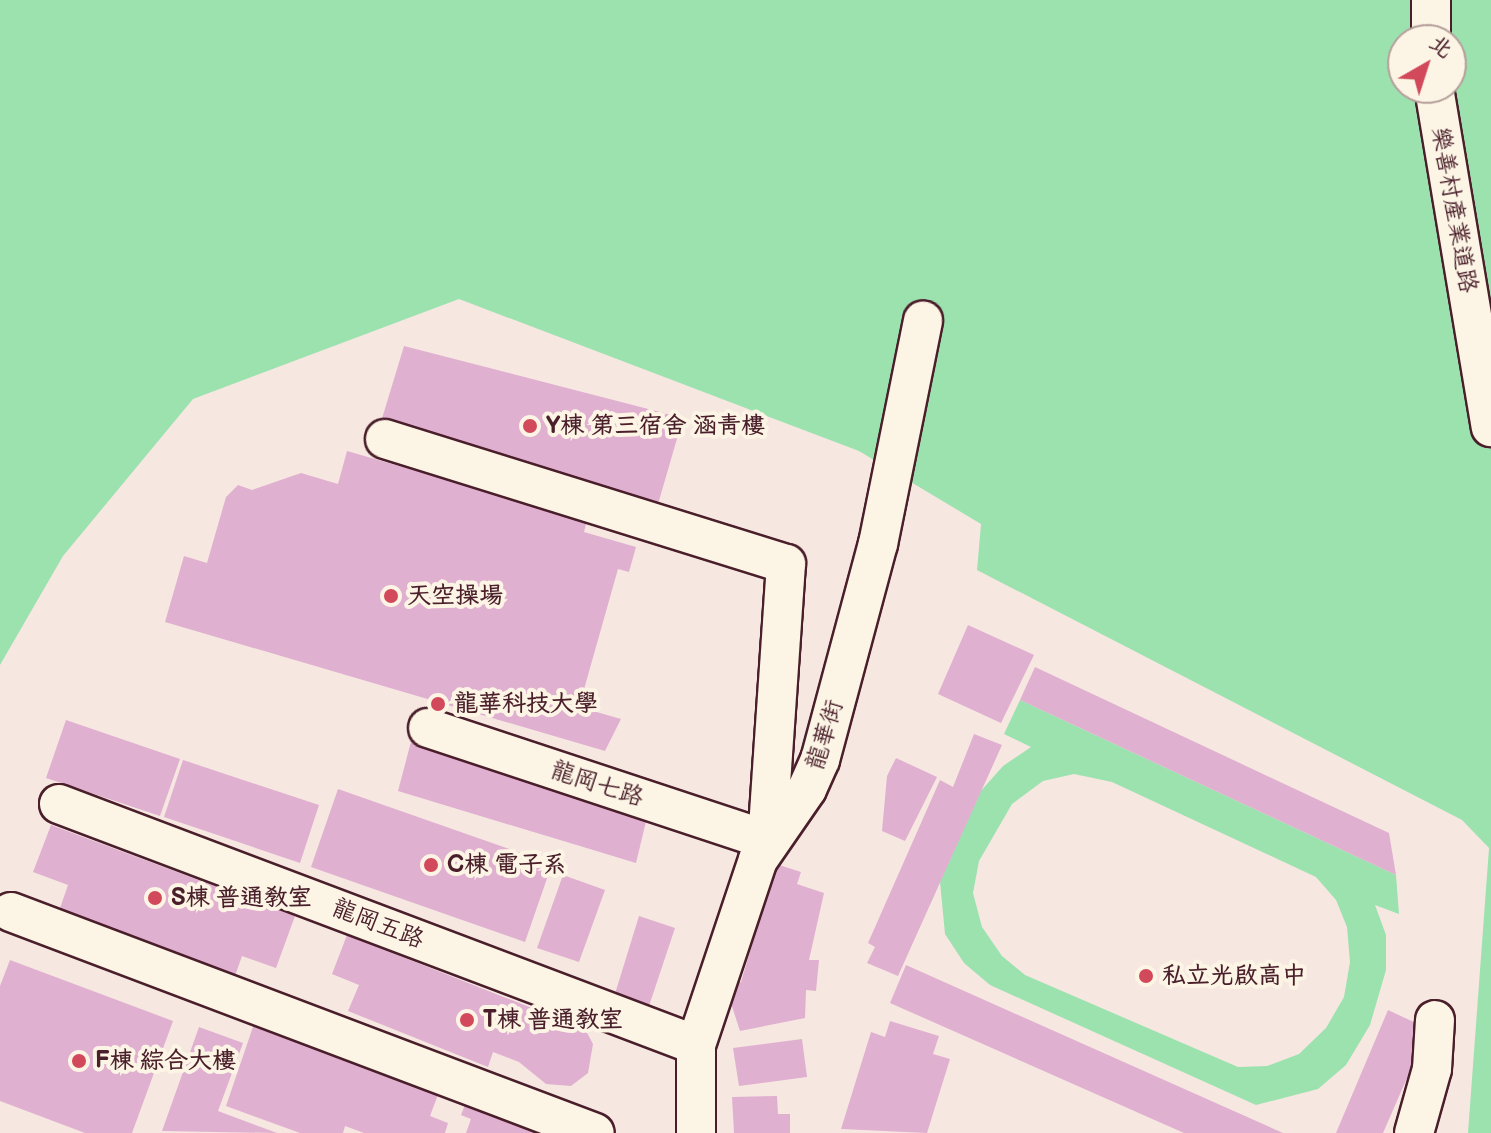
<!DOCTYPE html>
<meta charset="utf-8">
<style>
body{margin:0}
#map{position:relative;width:1491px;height:1133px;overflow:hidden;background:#f6e7e1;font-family:"Balsamiq Sans","LXGW WenKai TC",sans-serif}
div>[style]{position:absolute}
.green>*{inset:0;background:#9ce2af}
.building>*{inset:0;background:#e0b0d0}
.roads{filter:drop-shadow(2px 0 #4a1f2b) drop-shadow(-2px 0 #4a1f2b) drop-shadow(0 2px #4a1f2b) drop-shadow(0 -2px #4a1f2b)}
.minor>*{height:38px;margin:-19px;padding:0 19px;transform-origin:19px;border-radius:19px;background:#fcf5e5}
.dots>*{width:22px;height:22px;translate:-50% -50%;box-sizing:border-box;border:4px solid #fcf5e5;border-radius:50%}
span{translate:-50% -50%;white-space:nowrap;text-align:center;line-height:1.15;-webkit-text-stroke:8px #fcf5e5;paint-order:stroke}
.street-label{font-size:24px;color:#4a1f2b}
.poi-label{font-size:24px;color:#4a1f2b;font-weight:700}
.left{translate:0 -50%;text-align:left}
.north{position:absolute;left:1387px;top:24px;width:80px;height:80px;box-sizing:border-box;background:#fcf5e5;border:2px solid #b59f9b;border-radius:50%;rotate:39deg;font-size:22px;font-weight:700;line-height:32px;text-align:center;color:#4a1f2b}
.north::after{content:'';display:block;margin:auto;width:28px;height:36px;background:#d1495b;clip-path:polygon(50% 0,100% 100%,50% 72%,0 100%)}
</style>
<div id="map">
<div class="green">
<i style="clip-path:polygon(evenodd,0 0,1491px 0,1491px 1133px,1468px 1133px,1489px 848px,1462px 820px,977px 570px,981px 524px,859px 451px,459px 299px,193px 399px,63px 556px,0 665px,0 0,1403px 40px,1451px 40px,1451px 88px,1403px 88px,1403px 40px)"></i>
<i style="clip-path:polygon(evenodd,1020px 700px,1396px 875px,1399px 914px,1375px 905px,1386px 935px,1386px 970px,1370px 1025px,1346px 1065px,1318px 1089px,1256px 1105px,990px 985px,964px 963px,945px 934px,940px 882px,980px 792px,1003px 766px,1031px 747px,1004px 734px,1020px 700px,1074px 774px,1112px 782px,1316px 877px,1336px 900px,1347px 927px,1350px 962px,1344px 997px,1326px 1028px,1299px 1054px,1267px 1066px,1238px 1067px,1025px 975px,1002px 956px,982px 927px,973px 893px,979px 861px,1012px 804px,1043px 781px,1074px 774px)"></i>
</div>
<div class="building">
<i style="clip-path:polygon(404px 346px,683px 418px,656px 511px,377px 435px)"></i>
<i style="clip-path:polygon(347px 451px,587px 520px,584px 532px,636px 547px,629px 572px,618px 569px,579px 707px,621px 719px,605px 751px,165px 622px,184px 556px,207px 563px,226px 497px,238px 485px,252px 490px,301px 473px,338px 484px)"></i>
<i style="clip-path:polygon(968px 625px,1034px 655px,1001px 723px,938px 694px)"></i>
<i style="clip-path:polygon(1035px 667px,1389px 833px,1396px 875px,1020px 700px)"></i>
<i style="clip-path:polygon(66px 720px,180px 759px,160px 816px,46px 778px)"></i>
<i style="clip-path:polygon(974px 734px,1002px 745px,898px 976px,867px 963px,875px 947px,868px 943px,940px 780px,953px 787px)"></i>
<i style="clip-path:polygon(412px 738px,649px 809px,636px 863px,398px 791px)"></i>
<i style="clip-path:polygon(896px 758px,937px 777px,905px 841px,882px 831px,887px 776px)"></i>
<i style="clip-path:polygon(183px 760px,319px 805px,300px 863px,164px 817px)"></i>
<i style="clip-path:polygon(338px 789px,552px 864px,525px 942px,311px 867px)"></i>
<i style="clip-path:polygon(51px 825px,295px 916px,276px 968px,242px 956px,235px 976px,59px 911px,68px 885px,33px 872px)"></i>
<i style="clip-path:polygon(776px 864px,801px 872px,797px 884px,824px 893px,809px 960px,819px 960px,816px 991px,806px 990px,805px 1018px,740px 1031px,726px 988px,741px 982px)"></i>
<i style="clip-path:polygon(563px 875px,605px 890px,579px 962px,537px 948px)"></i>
<i style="clip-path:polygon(639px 916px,675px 928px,648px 1009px,614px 997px)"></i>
<i style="clip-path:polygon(347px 935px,585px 1029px,593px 1044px,588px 1073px,571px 1086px,546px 1084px,519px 1062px,493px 1052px,488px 1067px,348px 1011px,359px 985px,332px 974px)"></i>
<i style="clip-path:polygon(10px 960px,173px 1021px,132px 1133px,85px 1133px,0 1101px,0 986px)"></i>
<i style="clip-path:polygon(906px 965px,1283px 1133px,1184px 1133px,890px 1003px)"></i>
<i style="clip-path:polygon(1388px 1010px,1418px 1024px,1417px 1055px,1383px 1133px,1336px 1133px)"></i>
<i style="clip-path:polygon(258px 1012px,442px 1084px,430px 1116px,448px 1123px,445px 1133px,364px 1133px,345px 1126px,343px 1133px,300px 1133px,226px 1106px)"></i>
<i style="clip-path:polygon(890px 1021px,939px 1036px,933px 1054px,950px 1059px,927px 1133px,841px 1129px,871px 1032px,885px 1037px)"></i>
<i style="clip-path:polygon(199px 1027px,243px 1043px,218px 1111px,277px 1133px,162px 1131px)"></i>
<i style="clip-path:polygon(802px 1039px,807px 1077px,739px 1086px,733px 1048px)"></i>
<i style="clip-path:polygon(471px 1089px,555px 1133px,466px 1133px,471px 1119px,461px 1115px)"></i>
<i style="clip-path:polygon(777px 1096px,778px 1114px,790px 1114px,790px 1133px,734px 1133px,732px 1097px)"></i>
</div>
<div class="roads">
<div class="minor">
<i style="left:1431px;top:40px;width:40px;rotate:-90deg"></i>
<i style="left:1434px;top:88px;width:344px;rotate:80.5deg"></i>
<i style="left:385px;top:439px;width:420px;rotate:17.3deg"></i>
<i style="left:786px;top:564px;width:277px;rotate:93.9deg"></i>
<i style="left:767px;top:840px;width:357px;rotate:-161.7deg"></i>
<i style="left:59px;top:804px;width:681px;rotate:20.72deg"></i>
<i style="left:11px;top:912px;width:624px;rotate:20.73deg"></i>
<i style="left:696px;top:1133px;width:88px;rotate:-90deg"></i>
<i style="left:696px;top:1045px;width:195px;rotate:-71.5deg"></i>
<i style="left:758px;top:860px;width:86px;rotate:-55.4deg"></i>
<i style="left:807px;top:789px;width:32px;rotate:-66deg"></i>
<i style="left:820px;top:760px;width:224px;rotate:-75deg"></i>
<i style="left:878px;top:544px;width:228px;rotate:-78.6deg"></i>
<i style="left:1414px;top:1133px;width:66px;rotate:-74.3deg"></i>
<i style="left:1432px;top:1069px;width:49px;rotate:-86.5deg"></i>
</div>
</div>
<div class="dots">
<i style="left:530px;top:426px;background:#d1495b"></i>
<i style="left:391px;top:596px;background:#d1495b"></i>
<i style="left:438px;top:704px;background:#d1495b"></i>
<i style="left:431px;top:865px;background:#d1495b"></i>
<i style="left:155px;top:898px;background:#d1495b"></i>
<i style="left:1146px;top:976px;background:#d1495b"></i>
<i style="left:467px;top:1020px;background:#d1495b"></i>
<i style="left:79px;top:1061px;background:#d1495b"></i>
</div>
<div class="street-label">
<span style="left:1454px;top:210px;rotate:80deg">樂善村產業道路</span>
<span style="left:825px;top:735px;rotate:-73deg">龍華街</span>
<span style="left:597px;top:784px;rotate:18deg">龍岡七路</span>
<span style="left:378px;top:924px;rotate:21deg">龍岡五路</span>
</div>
<div class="poi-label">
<span class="left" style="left:546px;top:426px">Y棟 第三宿舍 涵青樓</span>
<span class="left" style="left:407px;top:596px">天空操場</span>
<span class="left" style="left:454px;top:704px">龍華科技大學</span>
<span class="left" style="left:447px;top:865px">C棟 電子系</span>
<span class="left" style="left:171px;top:898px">S棟 普通教室</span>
<span class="left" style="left:1162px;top:976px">私立光啟高中</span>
<span class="left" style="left:483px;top:1020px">T棟 普通教室</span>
<span class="left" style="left:95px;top:1061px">F棟 綜合大樓</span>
</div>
<div class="north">北</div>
</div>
